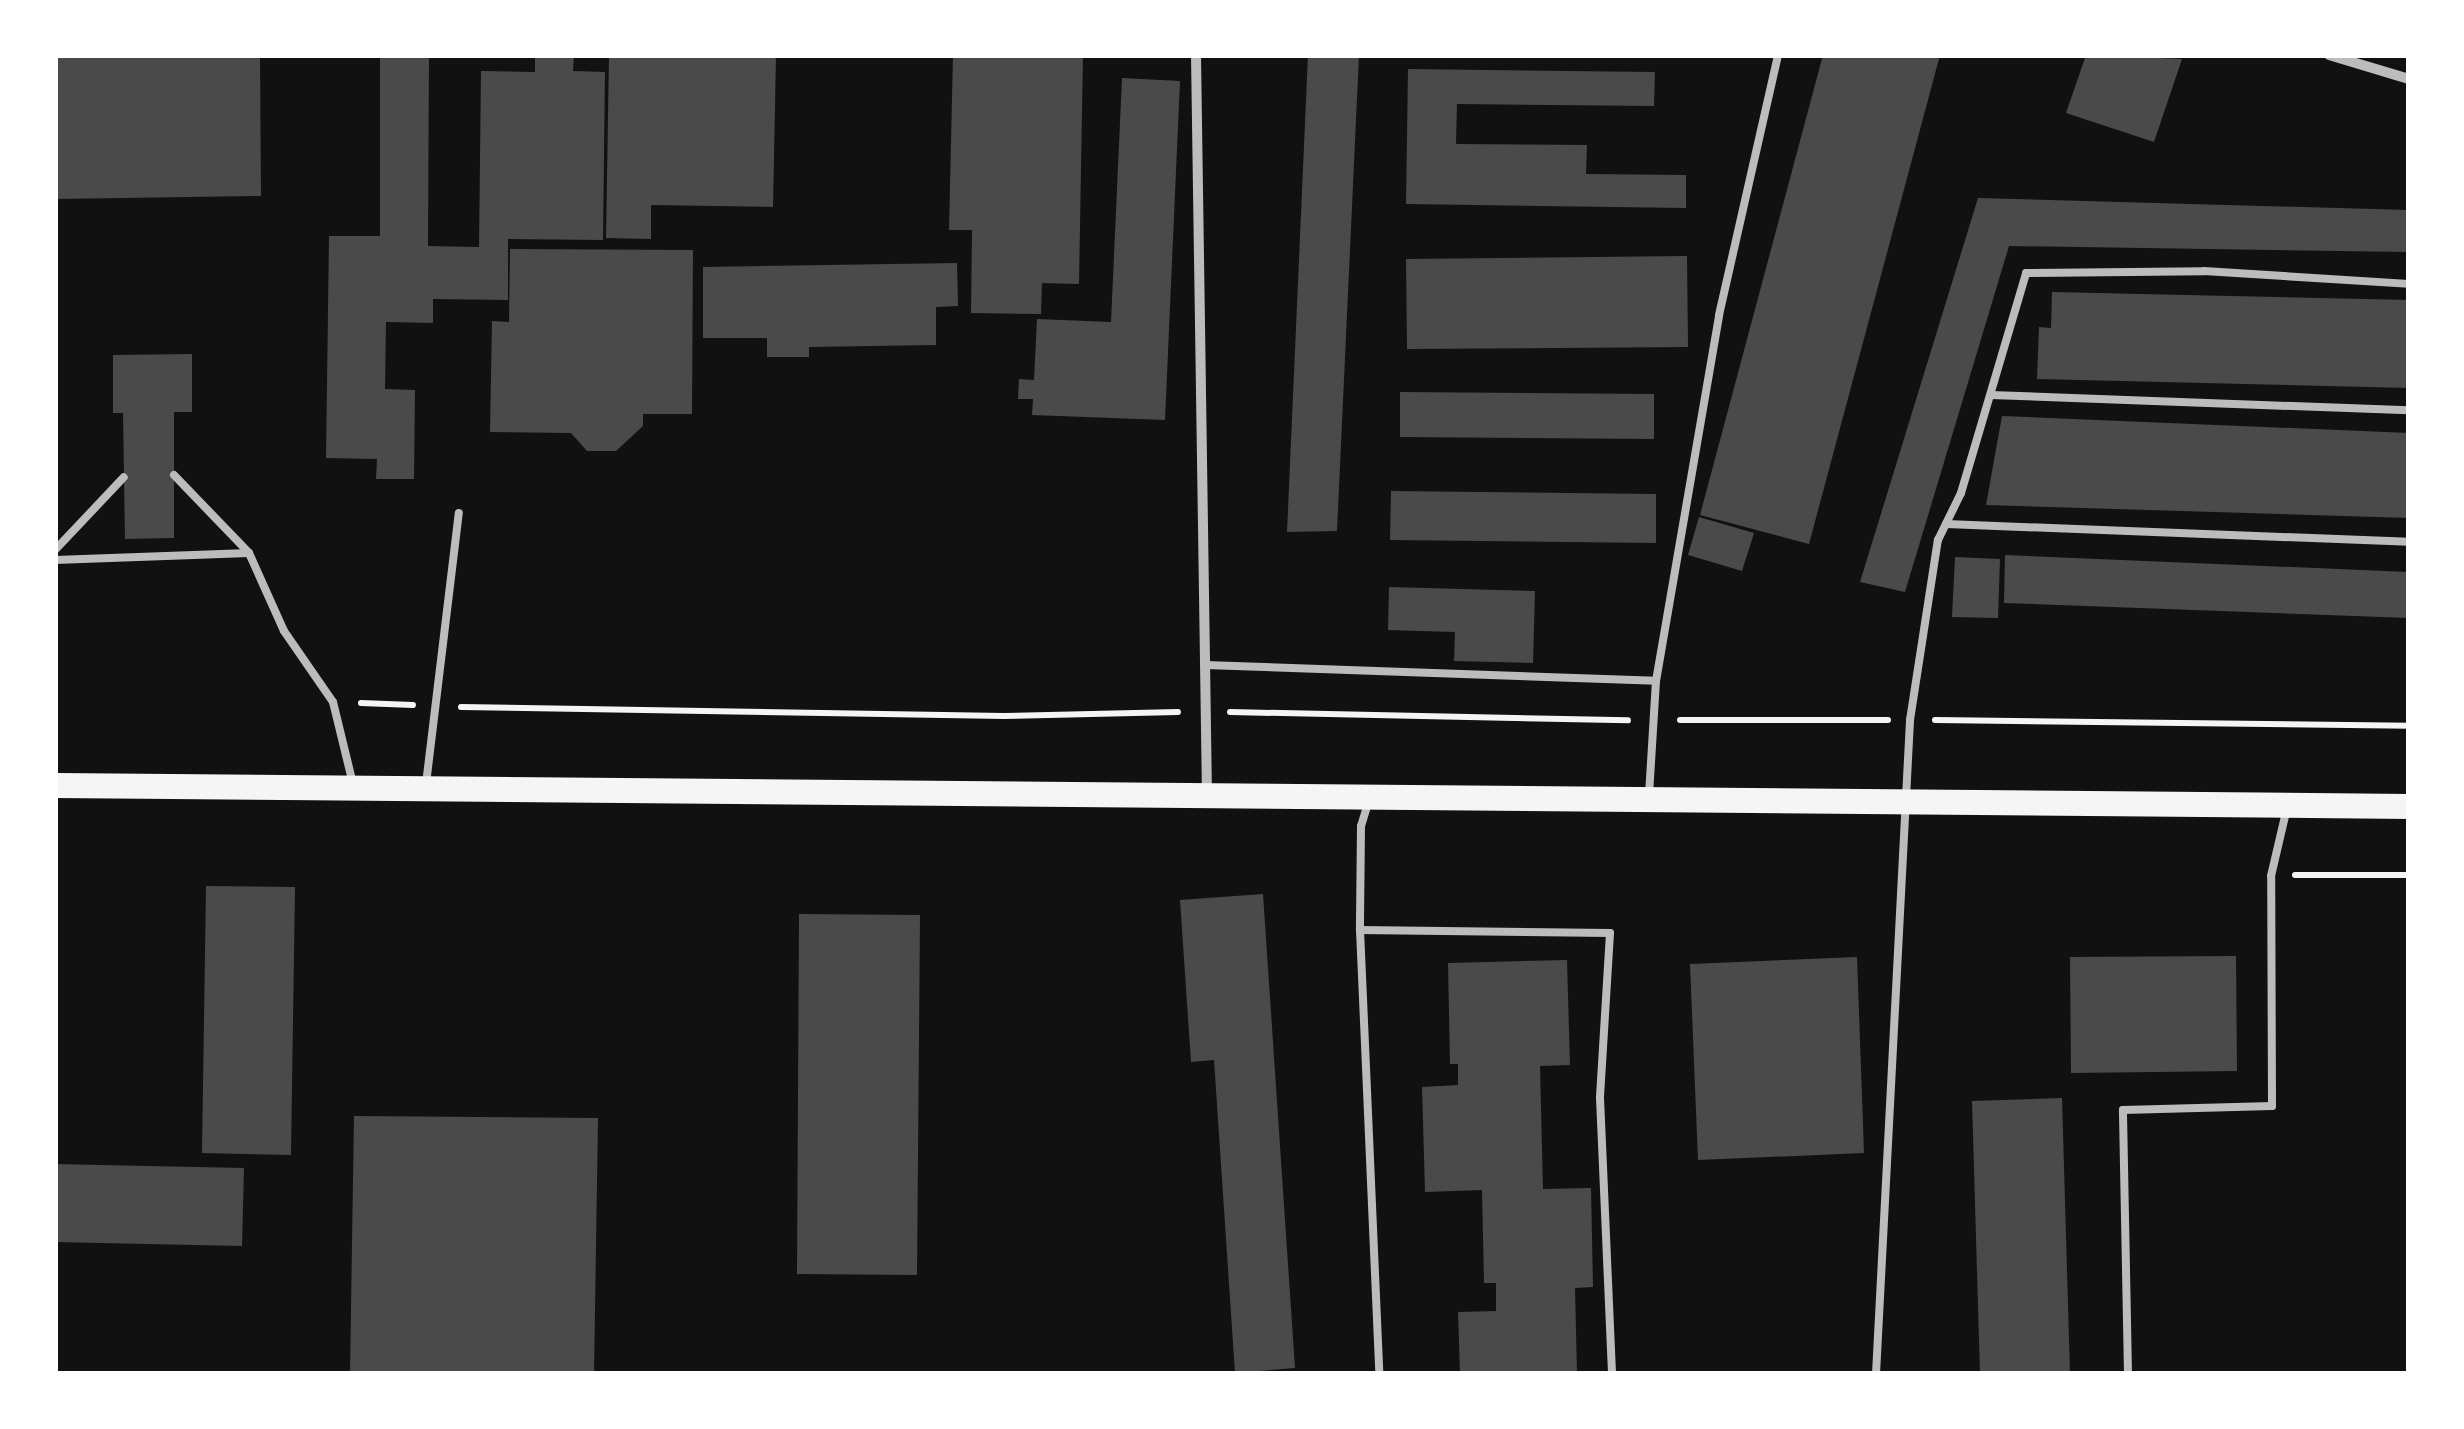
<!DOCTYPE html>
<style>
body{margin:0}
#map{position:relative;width:2464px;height:1429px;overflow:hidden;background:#111;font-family:"PT Sans",sans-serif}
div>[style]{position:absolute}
.building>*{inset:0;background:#4a4a4a}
.path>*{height:6px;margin:-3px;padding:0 3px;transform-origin:3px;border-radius:3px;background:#f5f5f5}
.service>*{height:8px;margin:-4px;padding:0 4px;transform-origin:4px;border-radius:4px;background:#bcbcbc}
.minor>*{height:10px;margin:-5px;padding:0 5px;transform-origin:5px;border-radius:5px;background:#bcbcbc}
.primary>*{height:25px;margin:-12.5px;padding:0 12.5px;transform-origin:12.5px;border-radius:12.5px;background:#f5f5f5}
span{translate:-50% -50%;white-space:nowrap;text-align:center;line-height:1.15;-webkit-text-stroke:8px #fff;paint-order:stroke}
.frame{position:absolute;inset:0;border:58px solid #fff;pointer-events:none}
</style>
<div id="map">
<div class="building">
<i style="clip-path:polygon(55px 55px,260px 55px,261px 196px,55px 199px)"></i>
<i style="clip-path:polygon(380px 55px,429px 55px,428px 246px,479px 247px,481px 71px,535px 72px,535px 55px,574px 55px,573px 71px,605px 72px,603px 240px,508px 239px,508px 300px,433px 299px,433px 323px,386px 322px,385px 389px,415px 390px,414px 479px,376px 479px,377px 459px,326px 458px,329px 236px,380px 236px)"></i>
<i style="clip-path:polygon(609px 55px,776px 55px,773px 207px,651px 205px,651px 239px,606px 238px)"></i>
<i style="clip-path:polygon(953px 55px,1083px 55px,1079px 284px,1042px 283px,1041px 314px,971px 313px,972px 230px,949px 230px)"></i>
<i style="clip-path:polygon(1308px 55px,1359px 55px,1337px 531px,1287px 532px)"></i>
<i style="clip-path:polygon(1823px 55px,1940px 55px,1809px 544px,1700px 515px)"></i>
<i style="clip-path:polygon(2086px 55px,2182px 59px,2154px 142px,2066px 113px)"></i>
<i style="clip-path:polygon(1408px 69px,1655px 72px,1654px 106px,1457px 104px,1456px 144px,1587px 145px,1586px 174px,1686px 175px,1686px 208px,1406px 204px)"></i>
<i style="clip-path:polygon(1122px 78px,1180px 81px,1165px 420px,1032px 415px,1033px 399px,1018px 399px,1019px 379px,1034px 380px,1037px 319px,1111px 322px)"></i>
<i style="clip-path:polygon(1978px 198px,2409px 210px,2409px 252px,2009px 246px,1905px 592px,1860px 582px)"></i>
<i style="clip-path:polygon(510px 249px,693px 250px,692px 414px,643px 414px,643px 426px,616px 451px,587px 451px,571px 433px,490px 432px,492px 321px,509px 322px)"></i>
<i style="clip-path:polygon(1687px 256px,1688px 347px,1407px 349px,1406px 259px)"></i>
<i style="clip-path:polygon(957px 263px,958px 306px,936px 307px,936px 345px,809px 347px,809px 357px,767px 357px,767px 338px,703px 338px,703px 267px)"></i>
<i style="clip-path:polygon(2052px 292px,2409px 300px,2409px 388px,2037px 379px,2039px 327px,2051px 328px)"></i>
<i style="clip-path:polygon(192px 354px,192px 412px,174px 412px,174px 538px,125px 539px,123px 413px,113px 413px,113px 355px)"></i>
<i style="clip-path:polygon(1400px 392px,1654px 394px,1654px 439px,1400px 437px)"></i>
<i style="clip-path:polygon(2002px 416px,2409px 433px,2409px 518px,1986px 505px)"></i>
<i style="clip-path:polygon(1391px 491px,1656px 494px,1656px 543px,1390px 540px)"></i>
<i style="clip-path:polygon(1699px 517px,1754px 533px,1742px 571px,1688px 555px)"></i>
<i style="clip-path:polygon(2005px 555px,2409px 572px,2409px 618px,2004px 603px)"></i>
<i style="clip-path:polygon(1955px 557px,2000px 559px,1998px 618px,1952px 617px)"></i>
<i style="clip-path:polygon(1389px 587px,1535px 591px,1533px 663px,1454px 661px,1455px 632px,1388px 630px)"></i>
<i style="clip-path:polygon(206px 886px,295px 887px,291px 1155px,202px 1153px)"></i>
<i style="clip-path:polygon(1263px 894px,1295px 1368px,1235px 1373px,1214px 1060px,1191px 1062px,1180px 900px)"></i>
<i style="clip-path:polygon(799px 914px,920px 915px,917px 1275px,797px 1274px)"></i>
<i style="clip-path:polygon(2236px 956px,2237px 1071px,2071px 1073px,2070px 957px)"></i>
<i style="clip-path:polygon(1857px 957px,1864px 1153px,1698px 1160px,1690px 964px)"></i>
<i style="clip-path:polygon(1567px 960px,1570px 1065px,1540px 1066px,1543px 1189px,1591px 1188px,1593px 1287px,1575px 1288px,1577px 1374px,1460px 1374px,1458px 1312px,1496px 1311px,1496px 1283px,1484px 1283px,1482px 1190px,1425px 1192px,1422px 1087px,1458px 1085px,1458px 1064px,1450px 1064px,1448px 963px)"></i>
<i style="clip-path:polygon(2062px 1098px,2070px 1374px,1980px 1374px,1972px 1101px)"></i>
<i style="clip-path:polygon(354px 1116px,598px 1118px,594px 1374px,350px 1374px)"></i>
<i style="clip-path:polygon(55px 1164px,244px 1168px,242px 1246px,55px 1242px)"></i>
</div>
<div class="path">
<i style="left:361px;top:703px;width:52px;rotate:2.2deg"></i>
<i style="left:461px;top:707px;width:543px;rotate:0.95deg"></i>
<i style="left:1004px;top:716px;width:174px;rotate:-1.3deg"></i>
<i style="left:1230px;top:712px;width:398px;rotate:1.2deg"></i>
<i style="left:1680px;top:720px;width:208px"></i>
<i style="left:1935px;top:720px;width:474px;rotate:0.7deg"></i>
<i style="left:2295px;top:875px;width:114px"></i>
</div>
<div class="service">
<i style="left:1991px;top:395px;width:418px;rotate:2.1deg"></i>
<i style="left:174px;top:475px;width:108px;rotate:46.1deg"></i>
<i style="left:249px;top:553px;width:85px;rotate:65.8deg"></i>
<i style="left:284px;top:631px;width:86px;rotate:55.4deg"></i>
<i style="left:333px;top:702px;width:84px;rotate:76.3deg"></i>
<i style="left:1946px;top:524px;width:463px;rotate:2.2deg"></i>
<i style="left:55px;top:550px;width:100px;rotate:-46.6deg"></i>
<i style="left:55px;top:560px;width:194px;rotate:-2.1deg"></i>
<i style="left:1205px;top:665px;width:451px;rotate:2deg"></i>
<i style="left:426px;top:784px;width:273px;rotate:-83.1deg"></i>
<i style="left:1649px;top:795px;width:114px;rotate:-86.5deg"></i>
<i style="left:1656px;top:681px;width:371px;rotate:-80.2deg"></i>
<i style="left:1719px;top:315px;width:267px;rotate:-77.2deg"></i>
<i style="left:1369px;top:800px;width:27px;rotate:107deg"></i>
<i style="left:1361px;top:826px;width:104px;rotate:90.6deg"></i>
<i style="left:1360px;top:930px;width:444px;rotate:87.5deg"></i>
<i style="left:1360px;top:930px;width:250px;rotate:0.7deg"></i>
<i style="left:1610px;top:933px;width:165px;rotate:93.5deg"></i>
<i style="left:1600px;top:1098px;width:276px;rotate:87.5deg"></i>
<i style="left:1876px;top:1374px;width:655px;rotate:-87.02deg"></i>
<i style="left:1910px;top:720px;width:182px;rotate:-81.2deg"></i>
<i style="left:1938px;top:540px;width:52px;rotate:-63.9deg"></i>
<i style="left:1961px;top:493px;width:229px;rotate:-73.5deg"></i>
<i style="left:2026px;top:273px;width:178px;rotate:-0.6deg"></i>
<i style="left:2204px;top:271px;width:205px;rotate:3.6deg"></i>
<i style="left:2128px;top:1374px;width:264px;rotate:-91.1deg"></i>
<i style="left:2123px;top:1110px;width:149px;rotate:-1.5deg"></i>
<i style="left:2272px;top:1106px;width:230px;rotate:-90.2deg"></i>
<i style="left:2271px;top:876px;width:66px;rotate:-76.8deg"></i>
</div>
<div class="minor">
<i style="left:1196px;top:55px;width:739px;rotate:89.15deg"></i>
<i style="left:2329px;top:55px;width:84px;rotate:16.7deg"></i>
</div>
<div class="primary">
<i style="left:55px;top:785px;width:2354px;rotate:0.51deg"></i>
</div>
<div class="frame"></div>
</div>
